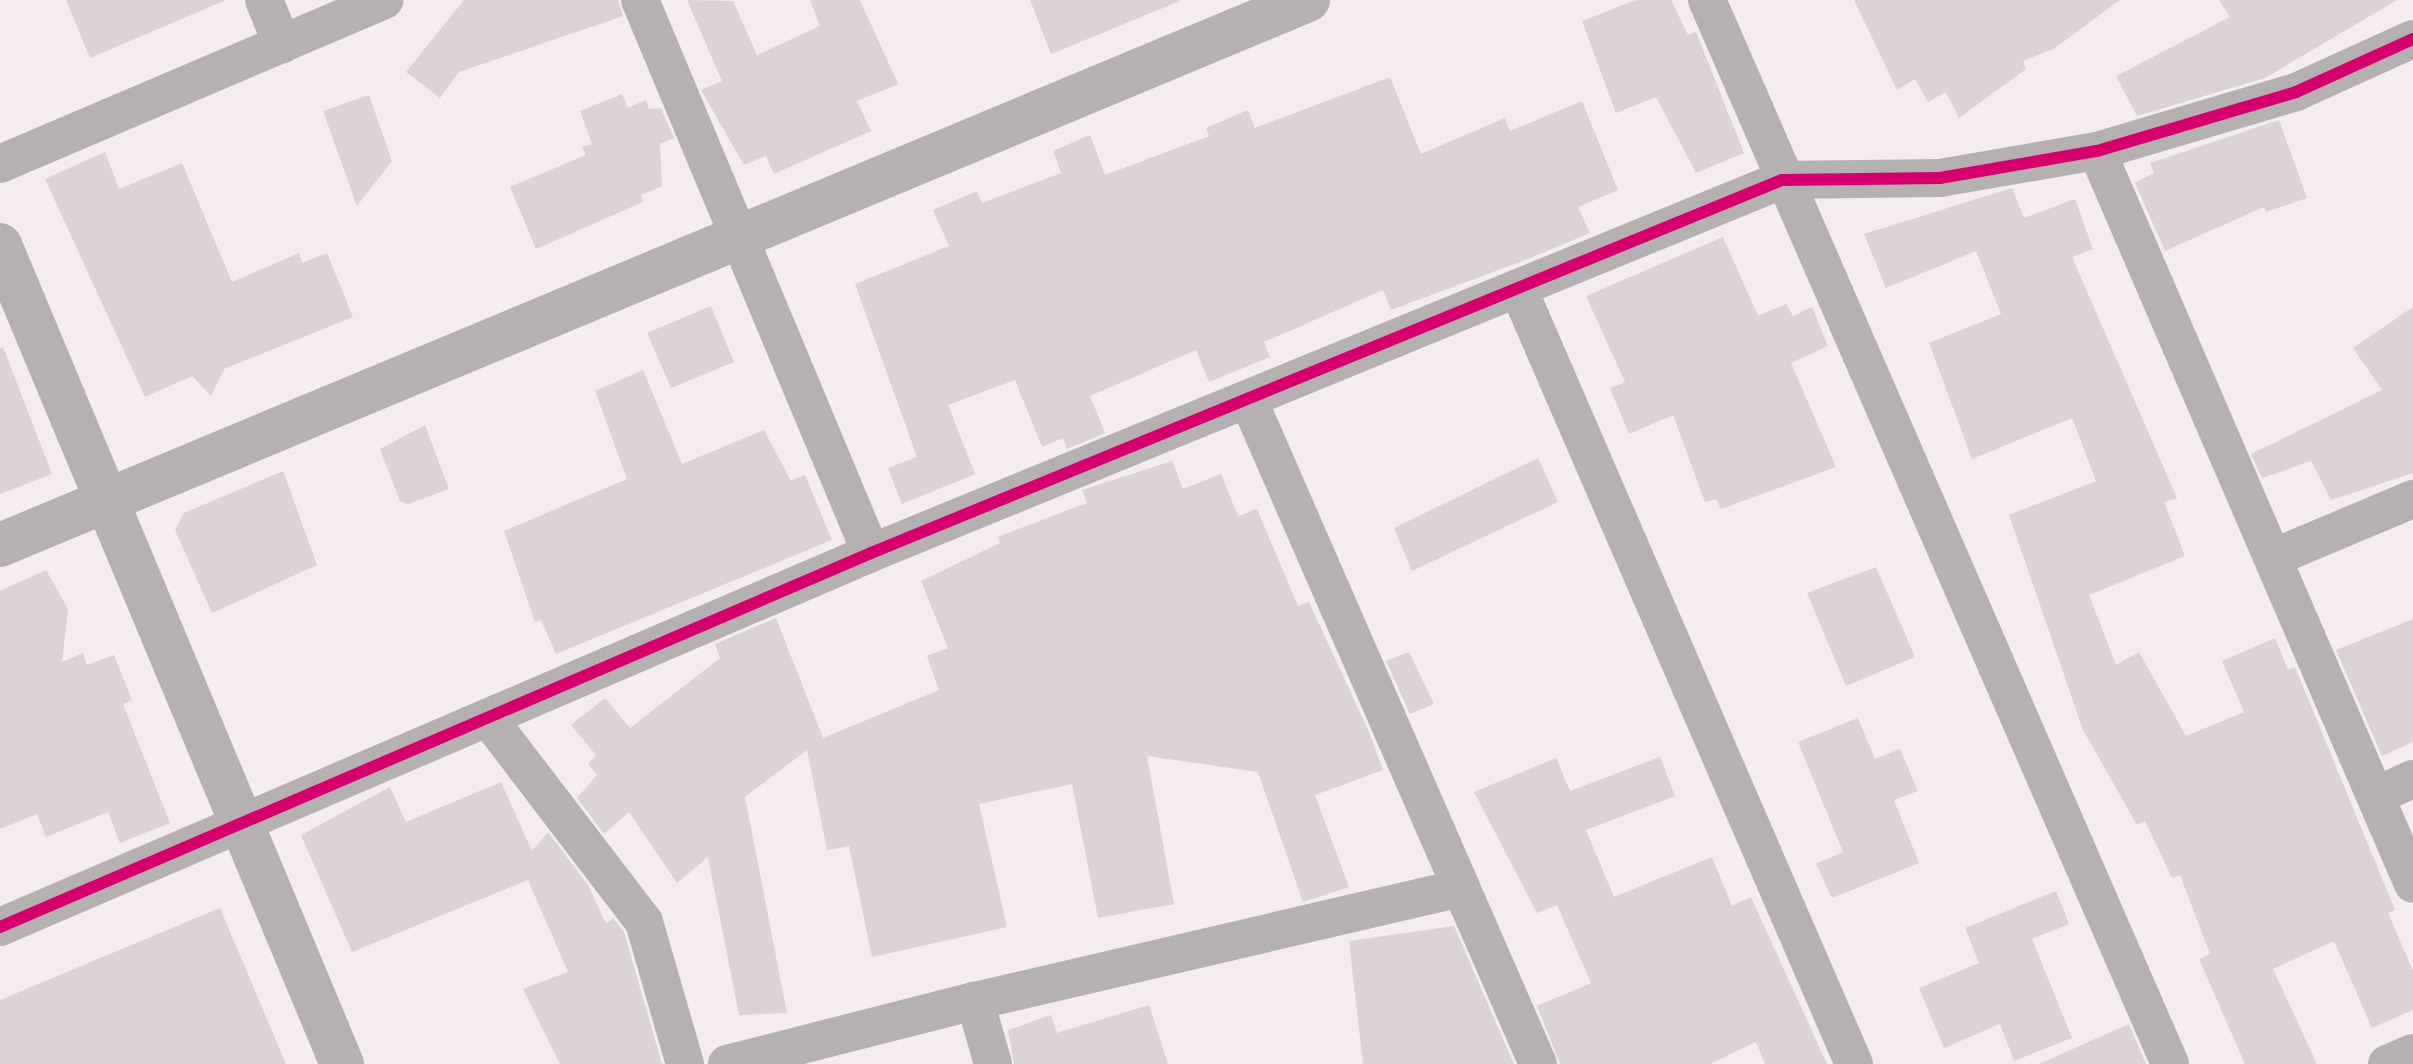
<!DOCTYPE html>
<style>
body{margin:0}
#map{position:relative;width:2413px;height:1064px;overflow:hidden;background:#f6ebef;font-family:Arial,sans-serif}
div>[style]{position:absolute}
.building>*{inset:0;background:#dbd3d6}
.street>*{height:38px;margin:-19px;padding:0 19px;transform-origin:19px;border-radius:19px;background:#b5b1b3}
.secondary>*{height:44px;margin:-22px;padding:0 22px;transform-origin:22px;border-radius:22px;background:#b5b0b2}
.cycleway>*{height:12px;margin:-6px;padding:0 6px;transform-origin:6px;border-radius:6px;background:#d6006c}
span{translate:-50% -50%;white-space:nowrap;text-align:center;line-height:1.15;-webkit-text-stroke:6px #fff;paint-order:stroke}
</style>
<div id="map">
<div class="building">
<i style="clip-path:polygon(66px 0,226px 0,90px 58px)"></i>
<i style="clip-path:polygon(464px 0,618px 0,623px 16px,459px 72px,440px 98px,406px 72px)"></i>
<i style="clip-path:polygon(687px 0,733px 1px,757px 55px,820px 26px,810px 0,860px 0,898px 84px,857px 101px,871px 131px,774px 174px,766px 156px,744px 165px,701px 90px,722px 81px)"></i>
<i style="clip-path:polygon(1030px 0,1179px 0,1180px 1px,1051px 54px)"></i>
<i style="clip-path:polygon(1636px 0,1671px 0,1688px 35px,1696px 32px,1744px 153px,1696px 173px,1656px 97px,1616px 113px,1582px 21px)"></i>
<i style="clip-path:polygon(1854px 0,2120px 0,2055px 48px,2023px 61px,2026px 69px,1959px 118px,1946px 92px,1928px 102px,1915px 79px,1897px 90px)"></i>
<i style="clip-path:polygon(2219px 0,2397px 0,2265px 78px,2137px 116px,2116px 76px,2230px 17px)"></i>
<i style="clip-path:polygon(1390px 77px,1421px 154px,1505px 118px,1510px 131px,1582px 101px,1618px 190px,1578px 207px,1590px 233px,1528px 259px,1391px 310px,1383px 290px,1264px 342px,1270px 357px,1209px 382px,1196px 350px,1090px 396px,1105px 433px,1067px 449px,1063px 438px,1042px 447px,1015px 380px,948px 405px,975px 474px,902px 504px,888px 468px,917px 457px,855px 284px,949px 246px,933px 210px,977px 191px,982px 203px,1061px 173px,1053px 151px,1090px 135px,1105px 175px,1209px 136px,1206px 128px,1248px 110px,1255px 128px)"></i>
<i style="clip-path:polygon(622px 94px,628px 108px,646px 100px,649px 109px,661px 108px,674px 138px,660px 144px,662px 186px,641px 195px,643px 202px,536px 249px,510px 187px,586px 155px,582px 147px,592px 144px,580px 111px)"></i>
<i style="clip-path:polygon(369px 95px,392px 161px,357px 206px,323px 111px)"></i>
<i style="clip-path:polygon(2279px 120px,2307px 198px,2266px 212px,2264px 207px,2165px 251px,2135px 183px,2154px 173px,2150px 163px)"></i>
<i style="clip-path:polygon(105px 152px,119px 189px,182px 163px,232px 282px,299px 253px,302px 263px,327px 253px,353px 317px,224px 369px,211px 396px,192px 376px,145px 397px,45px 179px)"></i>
<i style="clip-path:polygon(2012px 188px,2024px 218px,2075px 199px,2093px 249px,2072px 257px,2177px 498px,2164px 502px,2185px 556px,2089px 595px,2116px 665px,2139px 652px,2186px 736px,2244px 712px,2222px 661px,2275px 638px,2288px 670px,2295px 667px,2395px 910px,2388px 913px,2413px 971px,2413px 1010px,2372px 1028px,2334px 941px,2273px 969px,2317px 1064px,2245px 1064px,2199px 959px,2210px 954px,2180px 875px,2172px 878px,2145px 821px,2137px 825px,2083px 730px,2009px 515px,2096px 481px,2072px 418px,1972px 459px,1929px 343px,2001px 314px,1976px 251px,1886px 288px,1864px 234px)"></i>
<i style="clip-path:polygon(1723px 237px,1758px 316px,1786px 304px,1793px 316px,1812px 307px,1828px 346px,1791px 363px,1836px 467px,1721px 509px,1716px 499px,1705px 502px,1673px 415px,1629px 434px,1610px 388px,1625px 382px,1586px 296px)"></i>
<i style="clip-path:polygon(711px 306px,734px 362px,671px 388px,647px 333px)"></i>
<i style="clip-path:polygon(2413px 307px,2413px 473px,2331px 500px,2311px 461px,2262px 478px,2251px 454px,2382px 390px,2353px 348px)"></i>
<i style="clip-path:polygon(3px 347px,52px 474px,0 494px,0 348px)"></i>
<i style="clip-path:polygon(643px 370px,682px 464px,764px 430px,791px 481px,805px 475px,832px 540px,556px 654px,541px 620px,535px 622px,504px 531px,627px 479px,595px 391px)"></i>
<i style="clip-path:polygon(425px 425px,449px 489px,408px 504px,400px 501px,380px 449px)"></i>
<i style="clip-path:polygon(1538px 458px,1558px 502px,1412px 571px,1394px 528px)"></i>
<i style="clip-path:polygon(1172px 461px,1183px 489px,1221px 474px,1238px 516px,1257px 509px,1298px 606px,1309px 602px,1369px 732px,1383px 770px,1315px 795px,1349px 887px,1303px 902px,1258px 772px,1147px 756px,1174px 904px,1098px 918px,1072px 784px,979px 804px,1007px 927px,872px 957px,849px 846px,827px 850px,807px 750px,745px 797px,787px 1013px,739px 1015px,708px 857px,677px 883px,629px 812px,604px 834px,577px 798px,597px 775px,588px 764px,596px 755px,571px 725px,605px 698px,630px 728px,720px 658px,715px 644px,776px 618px,823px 738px,939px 690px,927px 656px,948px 648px,921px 581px,1000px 543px,998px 537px,1087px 503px,1082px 490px)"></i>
<i style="clip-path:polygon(283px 471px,317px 565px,212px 613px,175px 530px,184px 513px)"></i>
<i style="clip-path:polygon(1876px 567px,1915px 657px,1846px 686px,1807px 593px)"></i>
<i style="clip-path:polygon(46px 570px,68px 609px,62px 662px,83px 653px,87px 665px,114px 655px,132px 700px,123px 704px,170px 823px,120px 843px,108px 812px,46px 837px,37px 814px,0 829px,0 591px)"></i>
<i style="clip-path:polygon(2413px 619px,2413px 742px,2382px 756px,2336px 650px)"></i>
<i style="clip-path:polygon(1409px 652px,1434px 704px,1410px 714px,1386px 661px)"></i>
<i style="clip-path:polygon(1858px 718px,1875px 759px,1900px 749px,1918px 791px,1894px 800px,1919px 863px,1832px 898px,1816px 864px,1843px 852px,1798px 742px)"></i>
<i style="clip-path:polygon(1660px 757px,1675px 796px,1586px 830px,1614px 897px,1712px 857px,1732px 906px,1751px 897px,1827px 1064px,1765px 1064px,1756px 1042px,1710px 1064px,1560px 1064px,1537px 1006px,1591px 983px,1557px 905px,1537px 913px,1474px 792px,1556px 758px,1570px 791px)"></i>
<i style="clip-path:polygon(501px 782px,532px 851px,548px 832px,588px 885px,606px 924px,613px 918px,624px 932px,662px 1064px,560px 1064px,523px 989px,568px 972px,528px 880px,352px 952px,301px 835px,390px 787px,406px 822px)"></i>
<i style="clip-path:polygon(2056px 891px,2069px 924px,2032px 939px,2072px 1038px,2014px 1061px,2000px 1024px,1944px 1048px,1919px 988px,1979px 963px,1965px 928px)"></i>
<i style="clip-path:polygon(220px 908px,286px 1064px,0 1064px,0 1000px)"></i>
<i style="clip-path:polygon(1454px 926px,1514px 1064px,1363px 1064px,1349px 941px)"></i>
<i style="clip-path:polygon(1149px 1005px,1168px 1064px,1014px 1064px,1008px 1030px,1051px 1015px,1057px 1033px)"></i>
<i style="clip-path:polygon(2129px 1024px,2146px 1064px,2039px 1064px)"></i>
</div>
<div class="street">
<i style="left:264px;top:0;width:48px;rotate:67.8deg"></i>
<i style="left:640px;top:0;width:599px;rotate:67.33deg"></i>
<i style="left:1707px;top:0;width:1160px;rotate:66.48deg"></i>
<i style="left:2097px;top:151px;width:798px;rotate:66.68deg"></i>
<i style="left:0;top:164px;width:418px;rotate:-23.1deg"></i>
<i style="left:1518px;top:288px;width:846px;rotate:66.59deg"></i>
<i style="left:1248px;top:399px;width:725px;rotate:66.44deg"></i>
<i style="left:2275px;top:557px;width:150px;rotate:-22.8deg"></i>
<i style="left:488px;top:718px;width:257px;rotate:52.6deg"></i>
<i style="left:644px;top:922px;width:148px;rotate:73.9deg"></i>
<i style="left:2378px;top:795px;width:38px;rotate:-25deg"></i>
<i style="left:0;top:927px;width:948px;rotate:-23.24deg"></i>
<i style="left:871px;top:553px;width:984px;rotate:-22.27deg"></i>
<i style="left:1782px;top:180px;width:158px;rotate:-0.7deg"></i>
<i style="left:1940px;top:178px;width:159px;rotate:-9.8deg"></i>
<i style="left:2097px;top:151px;width:208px;rotate:-16.5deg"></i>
<i style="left:2296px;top:92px;width:128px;rotate:-24.4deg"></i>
<i style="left:727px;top:1064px;width:256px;rotate:-14.3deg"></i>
<i style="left:993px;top:1064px;width:66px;rotate:-105.9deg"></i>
<i style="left:975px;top:1001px;width:499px;rotate:-13.1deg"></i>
<i style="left:2387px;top:1064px;width:28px;rotate:-23deg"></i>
</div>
<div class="secondary">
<i style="left:0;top:245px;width:888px;rotate:67.34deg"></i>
<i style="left:0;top:545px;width:1417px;rotate:-22.62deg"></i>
</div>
<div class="cycleway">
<i style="left:0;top:927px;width:948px;rotate:-23.24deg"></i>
<i style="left:871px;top:553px;width:984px;rotate:-22.27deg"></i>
<i style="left:1782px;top:180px;width:158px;rotate:-0.7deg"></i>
<i style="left:1940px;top:178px;width:159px;rotate:-9.8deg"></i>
<i style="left:2097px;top:151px;width:208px;rotate:-16.5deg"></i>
<i style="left:2296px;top:92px;width:128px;rotate:-24.4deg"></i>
</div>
</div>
